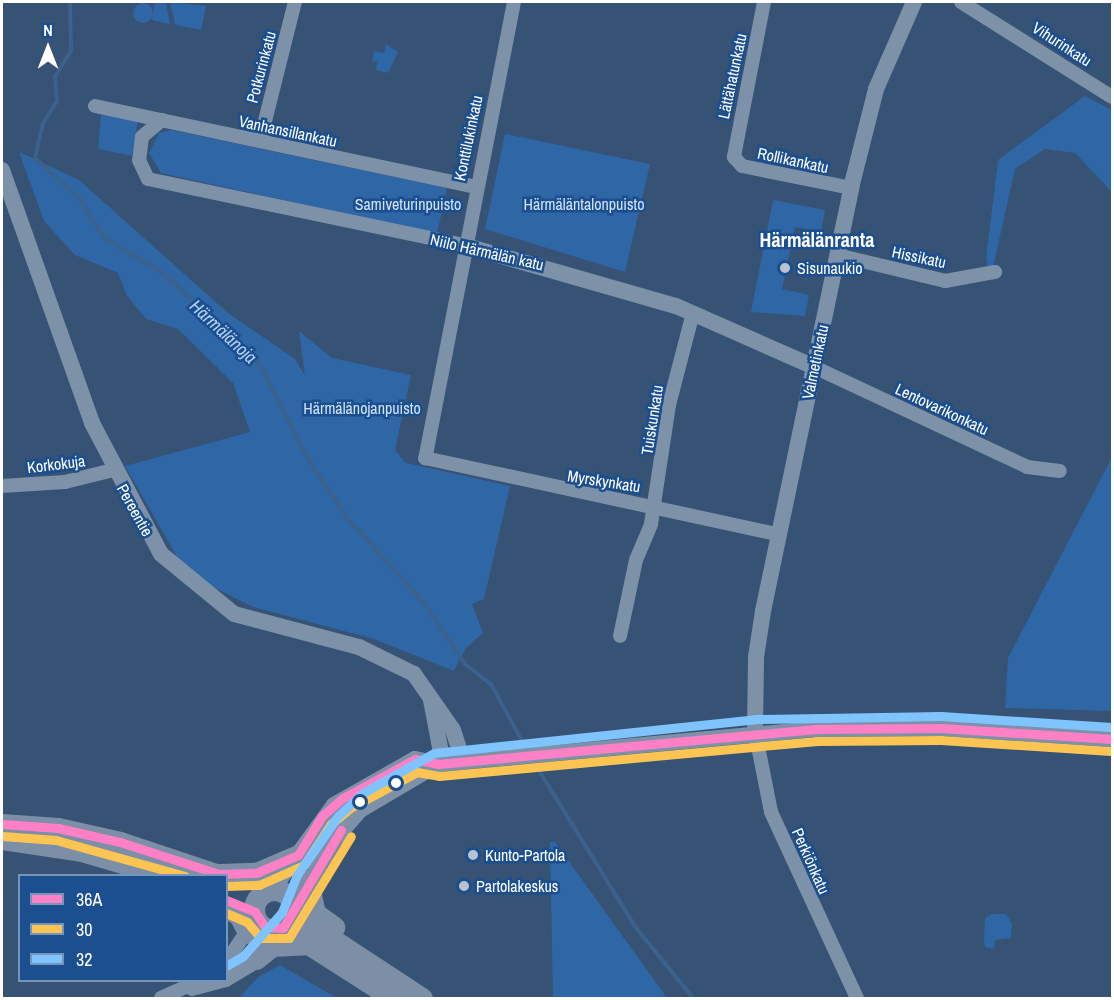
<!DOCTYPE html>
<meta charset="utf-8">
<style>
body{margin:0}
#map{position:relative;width:1114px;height:1000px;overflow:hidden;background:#365274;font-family:"Archivo Narrow",sans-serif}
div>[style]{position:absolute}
.green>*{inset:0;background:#2f66a5}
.round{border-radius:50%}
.stream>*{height:4px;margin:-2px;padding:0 2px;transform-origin:2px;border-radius:2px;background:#3b618d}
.minor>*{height:14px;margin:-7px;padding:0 7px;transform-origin:7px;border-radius:7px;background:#7d92a8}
.tertiary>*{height:16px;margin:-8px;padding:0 8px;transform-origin:8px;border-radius:8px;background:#7d92a8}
.primary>*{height:21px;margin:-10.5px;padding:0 10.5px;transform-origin:10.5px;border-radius:10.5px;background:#7d8ea7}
.primary>.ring{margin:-10.5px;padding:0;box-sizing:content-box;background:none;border:21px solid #7d8ea7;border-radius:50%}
.bus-1>*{height:9px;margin:-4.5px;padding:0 4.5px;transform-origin:4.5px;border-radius:4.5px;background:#ff80c5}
.bus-2>*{height:9px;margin:-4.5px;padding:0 4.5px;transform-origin:4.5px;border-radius:4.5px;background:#fcc553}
.bus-3>*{height:9px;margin:-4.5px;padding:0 4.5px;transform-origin:4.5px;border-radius:4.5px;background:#80c4ff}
.dots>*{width:16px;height:16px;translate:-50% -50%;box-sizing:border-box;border:3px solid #1b4f8f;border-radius:50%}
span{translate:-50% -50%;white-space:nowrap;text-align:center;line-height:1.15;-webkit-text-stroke:5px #1b4f8f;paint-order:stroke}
.street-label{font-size:16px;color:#fff}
.park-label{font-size:16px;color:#cfe3fa}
.poi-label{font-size:16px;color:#fff}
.left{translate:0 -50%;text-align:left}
.water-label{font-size:18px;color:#b5d3f5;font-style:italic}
.quarter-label{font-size:20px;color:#fff;font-weight:700}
.frame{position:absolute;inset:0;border:3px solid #fff;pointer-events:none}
.legend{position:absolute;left:18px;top:874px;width:210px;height:108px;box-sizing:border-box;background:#1b4f8f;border:2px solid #7695bc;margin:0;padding:8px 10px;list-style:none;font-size:18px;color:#fff}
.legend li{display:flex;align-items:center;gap:12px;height:30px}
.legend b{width:30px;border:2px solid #7695bc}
.north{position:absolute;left:18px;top:18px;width:60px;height:60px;-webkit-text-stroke:4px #1b4f8f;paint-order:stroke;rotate:0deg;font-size:16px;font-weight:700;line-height:24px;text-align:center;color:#fff}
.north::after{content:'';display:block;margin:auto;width:21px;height:27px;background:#fff;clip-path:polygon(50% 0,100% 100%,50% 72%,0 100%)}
</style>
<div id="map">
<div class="green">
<i style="clip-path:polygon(155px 2px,166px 2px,170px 24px,152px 20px)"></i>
<i style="clip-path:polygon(170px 2px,206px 6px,201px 30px,175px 25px)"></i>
<i class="round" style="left:133px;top:3px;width:20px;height:20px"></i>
<i style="clip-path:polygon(386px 44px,398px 52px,388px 73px,376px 70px,377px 62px,372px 61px,374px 51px,384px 53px)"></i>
<i style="clip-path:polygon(1085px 96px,1112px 110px,1112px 192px,1075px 153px,1045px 149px,1015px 169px,990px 281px,986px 258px,998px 160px)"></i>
<i style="clip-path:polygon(101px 114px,138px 121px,132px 156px,98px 149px)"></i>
<i style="clip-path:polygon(171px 130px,447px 188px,437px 234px,161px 173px,149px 153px,159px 133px)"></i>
<i style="clip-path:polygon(505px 134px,650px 164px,625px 272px,485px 229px)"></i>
<i style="clip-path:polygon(19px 152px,79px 180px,228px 313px,295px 359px,305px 376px,299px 331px,332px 358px,411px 375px,395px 450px,406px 463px,510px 486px,484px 599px,472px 604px,483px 633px,466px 648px,454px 671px,374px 639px,253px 607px,213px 587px,180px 562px,125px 466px,250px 432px,233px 383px,178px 329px,146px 319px,127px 296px,118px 273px,75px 255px,44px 221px)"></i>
<i style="clip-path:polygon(773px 200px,825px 210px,821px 232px,795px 227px,782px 289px,809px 295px,805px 316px,751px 312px)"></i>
<i style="clip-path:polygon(1112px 457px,1112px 711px,1005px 708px,1008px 658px)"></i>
<i style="clip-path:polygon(550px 842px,555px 842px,667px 998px,553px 998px)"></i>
<i style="clip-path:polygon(992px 914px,1006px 914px,1012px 924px,1011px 938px,995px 940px,994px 949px,985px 947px,984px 941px,985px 918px)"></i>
<i style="clip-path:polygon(280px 965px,337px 998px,239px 998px,258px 977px)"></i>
</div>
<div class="stream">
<i style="left:70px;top:2px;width:49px;rotate:88.8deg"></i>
<i style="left:71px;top:51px;width:31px;rotate:122deg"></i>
<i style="left:55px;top:77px;width:24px;rotate:85deg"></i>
<i style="left:57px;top:101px;width:26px;rotate:122deg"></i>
<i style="left:43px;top:123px;width:36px;rotate:103deg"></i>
<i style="left:35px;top:158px;width:59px;rotate:42.3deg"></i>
<i style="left:79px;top:198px;width:47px;rotate:58deg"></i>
<i style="left:104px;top:238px;width:70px;rotate:31deg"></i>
<i style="left:164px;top:274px;width:131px;rotate:43.5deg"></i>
<i style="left:259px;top:364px;width:110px;rotate:62.5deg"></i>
<i style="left:310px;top:462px;width:67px;rotate:56.5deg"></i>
<i style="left:347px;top:518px;width:116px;rotate:47.8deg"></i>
<i style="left:425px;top:604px;width:72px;rotate:56.3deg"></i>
<i style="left:465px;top:664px;width:33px;rotate:38deg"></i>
<i style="left:491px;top:684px;width:75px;rotate:61.4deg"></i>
<i style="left:532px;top:759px;width:198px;rotate:58.4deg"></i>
<i style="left:636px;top:928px;width:90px;rotate:50.8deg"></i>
</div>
<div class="minor">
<i style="left:514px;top:2px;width:465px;rotate:101deg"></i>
<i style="left:425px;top:458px;width:361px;rotate:12.2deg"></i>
<i style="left:764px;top:2px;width:158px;rotate:101deg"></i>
<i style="left:734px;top:157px;width:12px;rotate:48deg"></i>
<i style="left:742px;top:166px;width:111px;rotate:11.4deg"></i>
<i style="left:961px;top:2px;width:178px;rotate:32.2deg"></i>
<i style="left:95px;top:106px;width:389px;rotate:12deg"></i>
<i style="left:162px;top:120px;width:26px;rotate:140deg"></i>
<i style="left:142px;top:137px;width:23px;rotate:97deg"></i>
<i style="left:139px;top:160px;width:21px;rotate:65deg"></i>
<i style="left:148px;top:179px;width:322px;rotate:11.8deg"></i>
<i style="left:260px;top:141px;width:143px;rotate:-75.9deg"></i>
<i style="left:837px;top:255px;width:111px;rotate:13.5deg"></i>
<i style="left:945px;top:281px;width:51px;rotate:-10.2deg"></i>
<i style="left:814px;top:367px;width:235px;rotate:25.1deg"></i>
<i style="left:1027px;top:467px;width:33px;rotate:7deg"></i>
<i style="left:2px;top:486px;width:63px;rotate:-3.6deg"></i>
<i style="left:65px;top:482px;width:49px;rotate:-14deg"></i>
<i style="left:620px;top:636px;width:78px;rotate:-78.1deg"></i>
<i style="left:636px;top:560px;width:39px;rotate:-67deg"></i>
<i style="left:651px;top:524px;width:120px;rotate:-81.4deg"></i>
<i style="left:669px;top:405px;width:95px;rotate:-75.4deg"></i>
<i style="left:755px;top:731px;width:83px;rotate:78.8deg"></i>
<i style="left:771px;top:812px;width:205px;rotate:65.2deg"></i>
<i style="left:226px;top:962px;width:53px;rotate:-55.7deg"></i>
<i style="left:226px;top:980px;width:29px;rotate:-31deg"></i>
<i style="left:251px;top:965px;width:44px;rotate:-53.4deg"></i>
<i style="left:192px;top:989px;width:35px;rotate:-15deg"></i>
<i style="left:161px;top:998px;width:44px;rotate:-24.2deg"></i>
</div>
<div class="tertiary">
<i style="left:2px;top:170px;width:269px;rotate:70.4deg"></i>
<i style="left:92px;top:423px;width:148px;rotate:62.2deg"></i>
<i style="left:161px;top:554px;width:94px;rotate:39.4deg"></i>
<i style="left:234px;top:614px;width:129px;rotate:14.8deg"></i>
<i style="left:359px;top:647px;width:61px;rotate:26.1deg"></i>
<i style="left:414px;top:674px;width:68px;rotate:55.1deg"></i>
<i style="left:453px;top:730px;width:33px;rotate:72deg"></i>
<i style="left:463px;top:245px;width:222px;rotate:16deg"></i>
<i style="left:676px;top:306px;width:151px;rotate:23.8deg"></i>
<i style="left:431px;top:700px;width:64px;rotate:79.2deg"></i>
<i style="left:755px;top:731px;width:74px;rotate:-89.2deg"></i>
<i style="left:756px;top:657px;width:47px;rotate:-81.3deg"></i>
<i style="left:763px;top:611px;width:432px;rotate:-78.2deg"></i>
<i style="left:851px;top:188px;width:102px;rotate:-75.8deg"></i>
<i style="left:876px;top:89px;width:95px;rotate:-66.4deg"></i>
<i style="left:272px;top:890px;width:105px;rotate:-53.9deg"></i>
<i style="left:334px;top:805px;width:93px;rotate:-29.6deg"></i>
<i style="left:415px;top:759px;width:24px;rotate:12deg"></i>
<i style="left:438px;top:764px;width:380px;rotate:-5.3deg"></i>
<i style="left:816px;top:729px;width:125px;rotate:-0.5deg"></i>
<i style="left:941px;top:728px;width:171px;rotate:3.7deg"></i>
<i style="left:294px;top:908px;width:80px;rotate:-59.3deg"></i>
<i style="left:335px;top:839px;width:38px;rotate:-49deg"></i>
<i style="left:360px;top:810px;width:91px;rotate:-30.5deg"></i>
</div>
<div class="primary">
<i style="left:2px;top:824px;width:56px;rotate:4.1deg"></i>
<i style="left:58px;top:828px;width:64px;rotate:12.7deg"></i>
<i style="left:120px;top:842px;width:108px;rotate:18.4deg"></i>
<i style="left:2px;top:839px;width:80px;rotate:8.6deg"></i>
<i style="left:81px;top:851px;width:90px;rotate:16.2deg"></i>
<i style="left:219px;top:874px;width:37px;rotate:-2deg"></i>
<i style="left:256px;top:873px;width:46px;rotate:-23.2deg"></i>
<i style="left:308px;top:881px;width:33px;rotate:78deg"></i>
<i style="left:315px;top:913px;width:24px;rotate:36deg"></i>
<i class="ring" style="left:254px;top:890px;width:19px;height:19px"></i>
<i style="left:226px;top:908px;width:15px;rotate:28deg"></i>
<i style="left:239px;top:915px;width:20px;rotate:63deg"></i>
<i style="left:294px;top:914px;width:153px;rotate:33.3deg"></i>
<i style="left:283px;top:928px;width:130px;rotate:32.5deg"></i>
<i style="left:256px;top:959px;width:21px;rotate:-39deg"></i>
<i style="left:272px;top:946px;width:35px;rotate:-3deg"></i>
</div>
<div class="bus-1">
<i style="left:2px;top:824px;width:56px;rotate:4.1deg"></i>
<i style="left:58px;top:828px;width:64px;rotate:12.7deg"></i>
<i style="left:120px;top:842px;width:104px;rotate:17.9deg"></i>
<i style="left:219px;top:874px;width:37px;rotate:-2deg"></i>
<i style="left:256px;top:873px;width:46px;rotate:-23.2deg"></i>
<i style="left:298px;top:855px;width:46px;rotate:-58.4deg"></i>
<i style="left:322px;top:816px;width:28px;rotate:-41deg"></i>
<i style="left:343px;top:798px;width:82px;rotate:-28.4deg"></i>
<i style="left:415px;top:759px;width:24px;rotate:12deg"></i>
<i style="left:438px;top:764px;width:380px;rotate:-5.3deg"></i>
<i style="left:816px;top:729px;width:125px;rotate:-0.5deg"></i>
<i style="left:941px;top:728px;width:171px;rotate:3.7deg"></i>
<i style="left:226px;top:900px;width:31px;rotate:22deg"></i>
<i style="left:255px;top:912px;width:18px;rotate:56deg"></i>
<i style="left:265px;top:927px;width:18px;rotate:3deg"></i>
<i style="left:283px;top:928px;width:114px;rotate:-59.4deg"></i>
</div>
<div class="bus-2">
<i style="left:2px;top:836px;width:54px;rotate:4.2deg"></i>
<i style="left:56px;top:840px;width:134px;rotate:15.6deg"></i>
<i style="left:226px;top:886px;width:33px;rotate:-2deg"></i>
<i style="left:259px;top:885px;width:49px;rotate:-24deg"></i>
<i style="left:304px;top:865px;width:49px;rotate:-56.6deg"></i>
<i style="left:331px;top:824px;width:25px;rotate:-40deg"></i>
<i style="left:350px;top:808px;width:76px;rotate:-28.2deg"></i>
<i style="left:417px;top:772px;width:22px;rotate:10deg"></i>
<i style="left:439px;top:776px;width:380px;rotate:-5.3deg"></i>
<i style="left:817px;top:741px;width:124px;rotate:-0.5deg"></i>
<i style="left:941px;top:740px;width:170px;rotate:3.7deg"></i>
<i style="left:226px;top:913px;width:23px;rotate:23deg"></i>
<i style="left:247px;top:922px;width:21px;rotate:49deg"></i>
<i style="left:261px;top:938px;width:28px"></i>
<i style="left:289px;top:938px;width:119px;rotate:-58.7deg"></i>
</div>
<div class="bus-3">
<i style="left:226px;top:966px;width:20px;rotate:-30deg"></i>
<i style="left:243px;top:956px;width:59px;rotate:-48.4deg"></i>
<i style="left:282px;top:912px;width:40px;rotate:-68deg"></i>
<i style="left:297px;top:875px;width:72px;rotate:-55.2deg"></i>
<i style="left:338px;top:816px;width:34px;rotate:-43deg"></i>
<i style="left:363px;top:793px;width:81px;rotate:-29.4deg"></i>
<i style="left:434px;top:753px;width:323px;rotate:-6deg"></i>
<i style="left:755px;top:719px;width:186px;rotate:-0.9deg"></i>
<i style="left:941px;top:716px;width:171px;rotate:3.7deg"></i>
</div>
<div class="dots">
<i style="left:785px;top:268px;background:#b9c2ce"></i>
<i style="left:396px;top:783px;background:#fff"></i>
<i style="left:360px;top:802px;background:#fff"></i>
<i style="left:473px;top:855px;background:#b9c2ce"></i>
<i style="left:464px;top:886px;background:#b9c2ce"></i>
</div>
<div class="street-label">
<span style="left:1062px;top:44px;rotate:33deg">Vihurinkatu</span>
<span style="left:261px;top:67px;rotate:-75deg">Potkurinkatu</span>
<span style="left:732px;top:76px;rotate:-78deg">Lättähatunkatu</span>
<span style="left:288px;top:131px;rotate:12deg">Vanhansillankatu</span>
<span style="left:468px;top:138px;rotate:-78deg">Konttilukinkatu</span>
<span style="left:793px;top:160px;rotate:12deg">Rollikankatu</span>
<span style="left:487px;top:252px;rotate:13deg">Niilo Härmälän katu</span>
<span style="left:919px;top:257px;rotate:12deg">Hissikatu</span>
<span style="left:815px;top:362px;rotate:-78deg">Valmetinkatu</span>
<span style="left:942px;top:409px;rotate:25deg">Lentovarikonkatu</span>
<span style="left:652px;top:420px;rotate:-81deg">Tuiskunkatu</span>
<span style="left:56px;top:464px;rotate:-7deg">Korkokuja</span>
<span style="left:604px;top:481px;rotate:9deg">Myrskynkatu</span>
<span style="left:135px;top:510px;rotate:61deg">Pereentie</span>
<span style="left:811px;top:861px;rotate:66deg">Perkiönkatu</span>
</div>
<div class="park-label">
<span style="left:408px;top:204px">Samiveturinpuisto</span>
<span style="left:584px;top:204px">Härmäläntalonpuisto</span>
<span style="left:362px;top:408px">Härmälänojanpuisto</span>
</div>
<div class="poi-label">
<span class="left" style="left:797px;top:268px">Sisunaukio</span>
<span class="left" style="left:485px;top:855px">Kunto-Partola</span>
<span class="left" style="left:476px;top:886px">Partolakeskus</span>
</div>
<div class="water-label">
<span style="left:223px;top:332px;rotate:43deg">Härmälänoja</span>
</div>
<div class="quarter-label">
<span style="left:817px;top:239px">Härmälänranta</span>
</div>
<div class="frame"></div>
<ul class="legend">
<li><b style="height:8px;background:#ff80c5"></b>36A</li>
<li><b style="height:8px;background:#fcc553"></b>30</li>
<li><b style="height:8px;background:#80c4ff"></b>32</li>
</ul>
<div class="north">N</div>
</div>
